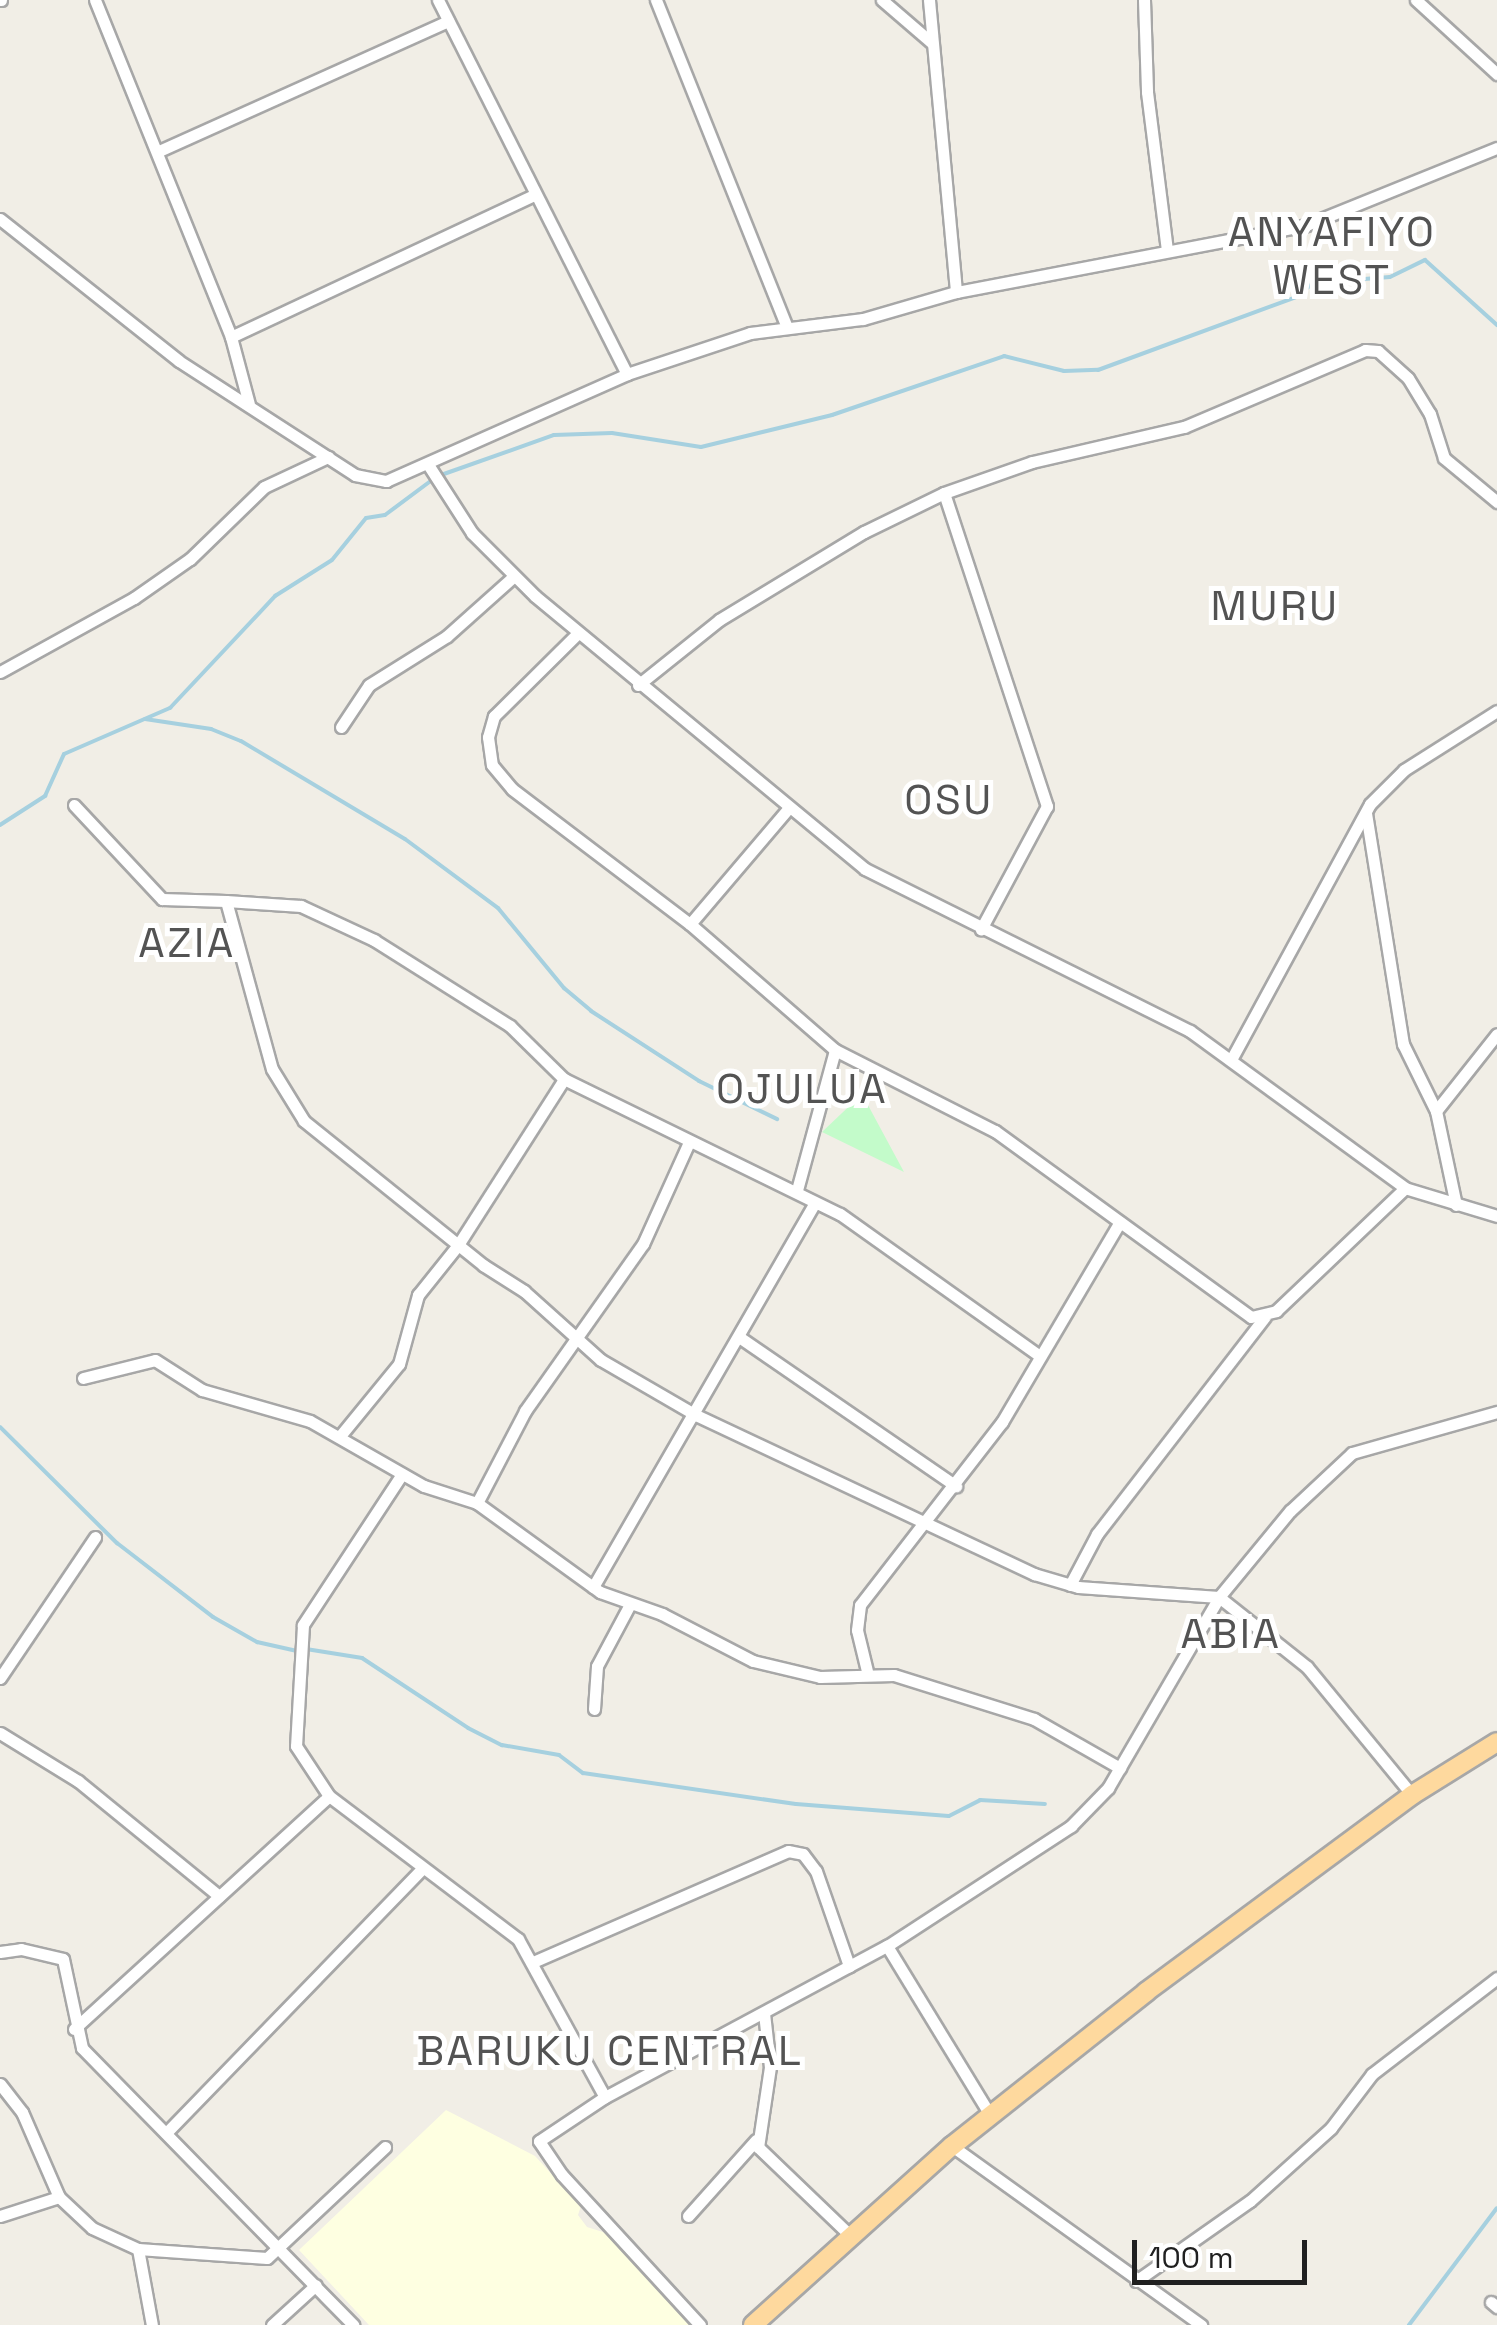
<!DOCTYPE html>
<style>
body{margin:0}
#map{position:relative;width:1497px;height:2325px;overflow:hidden;background:#f1eee6;font-family:"Space Grotesk",sans-serif}
div>[style]{position:absolute}
.education>*{inset:0;background:#feffe1}
.park>*{inset:0;background:#c3fbca}
.stream>*{height:4px;margin:-2px;padding:0 2px;transform-origin:2px;border-radius:2px;background:#a6d0df}
.roads{filter:drop-shadow(2px 0 #a7a7a7) drop-shadow(-2px 0 #a7a7a7) drop-shadow(0 2px #a7a7a7) drop-shadow(0 -2px #a7a7a7)}
.minor>*{height:11px;margin:-5.5px;padding:0 5.5px;transform-origin:5.5px;border-radius:5.5px;background:#fff}
.primary>*{height:18px;margin:-9px;padding:0 9px;transform-origin:9px;border-radius:9px;background:#fed99e}
span{translate:-50% -50%;white-space:nowrap;text-align:center;line-height:1.15;-webkit-text-stroke:10px #fff;paint-order:stroke}
.quarter-label{font-size:42px;color:#535353;letter-spacing:2.5px}
.scale{position:absolute;left:1132px;top:2240px;width:175px;height:45px;box-sizing:border-box;border:5px solid #202020;border-top:0;padding-left:12px;font-size:30px;line-height:35px;white-space:nowrap;color:#202020;-webkit-text-stroke:8px #fff;paint-order:stroke}
</style>
<div id="map">
<div class="education">
<i style="clip-path:polygon(446px 2110px,535px 2156px,581px 2206px,578px 2215px,587px 2227px,606px 2233px,689px 2325px,369px 2325px,299px 2250px)"></i>
</div>
<div class="park">
<i style="clip-path:polygon(862px 1094px,904px 1172px,822px 1132px)"></i>
</div>
<div class="stream">
<i style="left:441px;top:475px;width:120px;rotate:-19.5deg"></i>
<i style="left:554px;top:435px;width:58px;rotate:-2deg"></i>
<i style="left:612px;top:433px;width:90px;rotate:8.9deg"></i>
<i style="left:701px;top:447px;width:135px;rotate:-13.7deg"></i>
<i style="left:832px;top:415px;width:182px;rotate:-18.9deg"></i>
<i style="left:1004px;top:356px;width:62px;rotate:14deg"></i>
<i style="left:1064px;top:371px;width:34px;rotate:-2deg"></i>
<i style="left:1098px;top:370px;width:211px;rotate:-20.2deg"></i>
<i style="left:1296px;top:297px;width:22px;rotate:-39deg"></i>
<i style="left:1313px;top:283px;width:77px;rotate:-4.5deg"></i>
<i style="left:1390px;top:277px;width:39px;rotate:-26deg"></i>
<i style="left:1425px;top:260px;width:97px;rotate:42.1deg"></i>
<i style="left:145px;top:719px;width:67px;rotate:8.6deg"></i>
<i style="left:211px;top:729px;width:32px;rotate:22deg"></i>
<i style="left:241px;top:741px;width:191px;rotate:30.9deg"></i>
<i style="left:405px;top:839px;width:116px;rotate:36.6deg"></i>
<i style="left:498px;top:908px;width:104px;rotate:50.5deg"></i>
<i style="left:564px;top:988px;width:35px;rotate:40deg"></i>
<i style="left:591px;top:1011px;width:129px;rotate:32.9deg"></i>
<i style="left:699px;top:1081px;width:87px;rotate:26deg"></i>
<i style="left:0;top:825px;width:54px;rotate:-32.8deg"></i>
<i style="left:45px;top:796px;width:46px;rotate:-65.7deg"></i>
<i style="left:64px;top:754px;width:116px;rotate:-23.5deg"></i>
<i style="left:170px;top:708px;width:154px;rotate:-46.8deg"></i>
<i style="left:275px;top:596px;width:67px;rotate:-32.3deg"></i>
<i style="left:332px;top:560px;width:54px;rotate:-51deg"></i>
<i style="left:366px;top:518px;width:19px;rotate:-9deg"></i>
<i style="left:385px;top:515px;width:59px;rotate:-36.7deg"></i>
<i style="left:0;top:1427px;width:165px;rotate:44.8deg"></i>
<i style="left:117px;top:1543px;width:121px;rotate:37.6deg"></i>
<i style="left:213px;top:1617px;width:51px;rotate:29.6deg"></i>
<i style="left:257px;top:1642px;width:41px;rotate:12.7deg"></i>
<i style="left:306px;top:1649px;width:57px;rotate:9.1deg"></i>
<i style="left:362px;top:1658px;width:127px;rotate:33.4deg"></i>
<i style="left:468px;top:1728px;width:38px;rotate:27deg"></i>
<i style="left:502px;top:1745px;width:58px;rotate:10deg"></i>
<i style="left:559px;top:1755px;width:30px;rotate:37deg"></i>
<i style="left:583px;top:1773px;width:215px;rotate:8.3deg"></i>
<i style="left:796px;top:1804px;width:153px;rotate:4.5deg"></i>
<i style="left:949px;top:1816px;width:35px;rotate:-27deg"></i>
<i style="left:980px;top:1800px;width:65px;rotate:3.5deg"></i>
<i style="left:1409px;top:2325px;width:146px;rotate:-53.1deg"></i>
</div>
<div class="roads">
<div class="minor">
<i style="left:0;top:0;width:1px"></i>
<i style="left:95px;top:0;width:363px;rotate:68deg"></i>
<i style="left:231px;top:337px;width:69px;rotate:75deg"></i>
<i style="left:438px;top:0;width:419px;rotate:63.2deg"></i>
<i style="left:656px;top:0;width:350px;rotate:68.2deg"></i>
<i style="left:882px;top:0;width:66px;rotate:40.7deg"></i>
<i style="left:929px;top:0;width:293px;rotate:84.7deg"></i>
<i style="left:1144px;top:0;width:92px;rotate:88.1deg"></i>
<i style="left:1147px;top:92px;width:160px;rotate:82.8deg"></i>
<i style="left:1416px;top:0;width:110px;rotate:42.4deg"></i>
<i style="left:159px;top:151px;width:317px;rotate:-24.2deg"></i>
<i style="left:0;top:219px;width:228px;rotate:38.4deg"></i>
<i style="left:179px;top:361px;width:210px;rotate:32.9deg"></i>
<i style="left:355px;top:475px;width:32px;rotate:11deg"></i>
<i style="left:386px;top:481px;width:264px;rotate:-23.9deg"></i>
<i style="left:627px;top:374px;width:130px;rotate:-18.4deg"></i>
<i style="left:750px;top:333px;width:114px;rotate:-7.1deg"></i>
<i style="left:863px;top:319px;width:97px;rotate:-16.2deg"></i>
<i style="left:956px;top:292px;width:356px;rotate:-10.8deg"></i>
<i style="left:1306px;top:225px;width:206px;rotate:-22deg"></i>
<i style="left:231px;top:337px;width:332px;rotate:-25.1deg"></i>
<i style="left:429px;top:466px;width:80px;rotate:57.3deg"></i>
<i style="left:472px;top:533px;width:89px;rotate:45deg"></i>
<i style="left:535px;top:596px;width:428px;rotate:39.6deg"></i>
<i style="left:865px;top:869px;width:363px;rotate:26.5deg"></i>
<i style="left:1190px;top:1031px;width:266px;rotate:36.1deg"></i>
<i style="left:1405px;top:1188px;width:96px;rotate:16.9deg"></i>
<i style="left:944px;top:493px;width:330px;rotate:71.8deg"></i>
<i style="left:1047px;top:806px;width:140px;rotate:118.2deg"></i>
<i style="left:577px;top:634px;width:117px;rotate:135.3deg"></i>
<i style="left:494px;top:716px;width:22px;rotate:106deg"></i>
<i style="left:488px;top:737px;width:28px;rotate:82deg"></i>
<i style="left:492px;top:765px;width:31px;rotate:50deg"></i>
<i style="left:512px;top:789px;width:223px;rotate:37.2deg"></i>
<i style="left:690px;top:924px;width:192px;rotate:41deg"></i>
<i style="left:835px;top:1050px;width:179px;rotate:26.9deg"></i>
<i style="left:995px;top:1131px;width:316px;rotate:36deg"></i>
<i style="left:1251px;top:1317px;width:26px;rotate:-13deg"></i>
<i style="left:1276px;top:1311px;width:178px;rotate:-43.6deg"></i>
<i style="left:0;top:672px;width:153px;rotate:-28.9deg"></i>
<i style="left:134px;top:598px;width:68px;rotate:-34.9deg"></i>
<i style="left:190px;top:559px;width:103px;rotate:-44.2deg"></i>
<i style="left:264px;top:487px;width:71px;rotate:-25.1deg"></i>
<i style="left:638px;top:685px;width:104px;rotate:-38.7deg"></i>
<i style="left:719px;top:620px;width:170px;rotate:-31.3deg"></i>
<i style="left:864px;top:532px;width:89px;rotate:-26deg"></i>
<i style="left:944px;top:493px;width:93px;rotate:-19.4deg"></i>
<i style="left:1032px;top:462px;width:156px;rotate:-13deg"></i>
<i style="left:1184px;top:427px;width:197px;rotate:-23deg"></i>
<i style="left:1365px;top:350px;width:13px;rotate:4deg"></i>
<i style="left:1378px;top:351px;width:40px;rotate:42deg"></i>
<i style="left:1408px;top:378px;width:42px;rotate:58.6deg"></i>
<i style="left:1430px;top:414px;width:46px;rotate:72.3deg"></i>
<i style="left:1444px;top:458px;width:69px;rotate:39.7deg"></i>
<i style="left:341px;top:727px;width:50px;rotate:-56.3deg"></i>
<i style="left:369px;top:685px;width:92px;rotate:-32.1deg"></i>
<i style="left:447px;top:636px;width:90px;rotate:-41.8deg"></i>
<i style="left:74px;top:805px;width:129px;rotate:46.9deg"></i>
<i style="left:162px;top:899px;width:64px;rotate:1.8deg"></i>
<i style="left:226px;top:901px;width:174px;rotate:74.7deg"></i>
<i style="left:272px;top:1069px;width:61px;rotate:58.4deg"></i>
<i style="left:304px;top:1121px;width:230px;rotate:38.8deg"></i>
<i style="left:483px;top:1265px;width:49px;rotate:32.4deg"></i>
<i style="left:524px;top:1291px;width:103px;rotate:41.9deg"></i>
<i style="left:601px;top:1360px;width:110px;rotate:30.1deg"></i>
<i style="left:696px;top:1415px;width:374px;rotate:25.2deg"></i>
<i style="left:1034px;top:1574px;width:46px;rotate:16.5deg"></i>
<i style="left:1078px;top:1587px;width:141px;rotate:4.1deg"></i>
<i style="left:1219px;top:1597px;width:112px;rotate:38.5deg"></i>
<i style="left:1307px;top:1667px;width:166px;rotate:50.6deg"></i>
<i style="left:1366px;top:813px;width:234px;rotate:80.9deg"></i>
<i style="left:1403px;top:1044px;width:75px;rotate:63.8deg"></i>
<i style="left:1436px;top:1111px;width:96px;rotate:78deg"></i>
<i style="left:226px;top:901px;width:75px;rotate:3.8deg"></i>
<i style="left:301px;top:906px;width:81px;rotate:25deg"></i>
<i style="left:374px;top:940px;width:161px;rotate:32.3deg"></i>
<i style="left:510px;top:1026px;width:76px;rotate:44.5deg"></i>
<i style="left:564px;top:1079px;width:307px;rotate:26.1deg"></i>
<i style="left:840px;top:1214px;width:245px;rotate:35.4deg"></i>
<i style="left:690px;top:924px;width:150px;rotate:-49.6deg"></i>
<i style="left:1232px;top:1058px;width:289px;rotate:-61.5deg"></i>
<i style="left:1370px;top:804px;width:48px;rotate:-45deg"></i>
<i style="left:1404px;top:770px;width:110px;rotate:-32.4deg"></i>
<i style="left:1436px;top:1111px;width:98px;rotate:-51.6deg"></i>
<i style="left:797px;top:1190px;width:145px;rotate:-74.8deg"></i>
<i style="left:742px;top:1339px;width:260px;rotate:34.5deg"></i>
<i style="left:83px;top:1378px;width:74px;rotate:-14deg"></i>
<i style="left:155px;top:1360px;width:56px;rotate:32.6deg"></i>
<i style="left:202px;top:1390px;width:112px;rotate:16deg"></i>
<i style="left:310px;top:1421px;width:131px;rotate:29.7deg"></i>
<i style="left:424px;top:1486px;width:56px;rotate:17.8deg"></i>
<i style="left:477px;top:1503px;width:152px;rotate:35.9deg"></i>
<i style="left:600px;top:1592px;width:66px;rotate:19.5deg"></i>
<i style="left:662px;top:1614px;width:102px;rotate:27.3deg"></i>
<i style="left:753px;top:1661px;width:69px;rotate:13.4deg"></i>
<i style="left:820px;top:1677px;width:74px;rotate:-1.5deg"></i>
<i style="left:894px;top:1675px;width:147px;rotate:17.4deg"></i>
<i style="left:1034px;top:1719px;width:99px;rotate:29.7deg"></i>
<i style="left:340px;top:1436px;width:93px;rotate:-50.7deg"></i>
<i style="left:399px;top:1364px;width:72px;rotate:-74.6deg"></i>
<i style="left:418px;top:1295px;width:64px;rotate:-51.3deg"></i>
<i style="left:458px;top:1245px;width:197px;rotate:-57.4deg"></i>
<i style="left:402px;top:1474px;width:181px;rotate:123.3deg"></i>
<i style="left:303px;top:1625px;width:121px;rotate:93.3deg"></i>
<i style="left:296px;top:1746px;width:60px;rotate:56.6deg"></i>
<i style="left:329px;top:1796px;width:237px;rotate:37.1deg"></i>
<i style="left:518px;top:1939px;width:180px;rotate:61.2deg"></i>
<i style="left:477px;top:1503px;width:104px;rotate:-62.4deg"></i>
<i style="left:525px;top:1411px;width:204px;rotate:-54.8deg"></i>
<i style="left:643px;top:1244px;width:112px;rotate:-65.7deg"></i>
<i style="left:1070px;top:1585px;width:58px;rotate:-62.1deg"></i>
<i style="left:1097px;top:1534px;width:274px;rotate:-52.3deg"></i>
<i style="left:593px;top:1587px;width:444px;rotate:-60deg"></i>
<i style="left:867px;top:1671px;width:42px;rotate:-103.7deg"></i>
<i style="left:857px;top:1630px;width:25px;rotate:-83deg"></i>
<i style="left:860px;top:1605px;width:232px;rotate:-52.2deg"></i>
<i style="left:1002px;top:1422px;width:232px;rotate:-59.5deg"></i>
<i style="left:0;top:1678px;width:170px;rotate:-56deg"></i>
<i style="left:594px;top:1709px;width:43px;rotate:-86deg"></i>
<i style="left:597px;top:1666px;width:68px;rotate:-61.9deg"></i>
<i style="left:0;top:1733px;width:92px;rotate:31.6deg"></i>
<i style="left:78px;top:1781px;width:182px;rotate:39.2deg"></i>
<i style="left:887px;top:1946px;width:198px;rotate:58.6deg"></i>
<i style="left:0;top:1952px;width:21px;rotate:-8deg"></i>
<i style="left:21px;top:1949px;width:43px;rotate:13.4deg"></i>
<i style="left:63px;top:1959px;width:91px;rotate:77.9deg"></i>
<i style="left:82px;top:2048px;width:388px;rotate:45.6deg"></i>
<i style="left:533px;top:1962px;width:278px;rotate:-23.5deg"></i>
<i style="left:788px;top:1851px;width:15px;rotate:11deg"></i>
<i style="left:803px;top:1854px;width:21px;rotate:53deg"></i>
<i style="left:816px;top:1871px;width:101px;rotate:70.8deg"></i>
<i style="left:764px;top:2013px;width:54px;rotate:83.7deg"></i>
<i style="left:770px;top:2067px;width:81px;rotate:98.5deg"></i>
<i style="left:758px;top:2147px;width:130px;rotate:43.8deg"></i>
<i style="left:74px;top:2029px;width:345px;rotate:-42.4deg"></i>
<i style="left:0;top:2084px;width:36px;rotate:52deg"></i>
<i style="left:22px;top:2112px;width:93px;rotate:66.5deg"></i>
<i style="left:166px;top:2133px;width:366px;rotate:-45.9deg"></i>
<i style="left:952px;top:2146px;width:307px;rotate:35.7deg"></i>
<i style="left:0;top:2216px;width:62px;rotate:-17.9deg"></i>
<i style="left:59px;top:2197px;width:45px;rotate:43.2deg"></i>
<i style="left:92px;top:2228px;width:51px;rotate:24.5deg"></i>
<i style="left:138px;top:2249px;width:129px;rotate:4deg"></i>
<i style="left:267px;top:2258px;width:162px;rotate:-43.2deg"></i>
<i style="left:688px;top:2216px;width:102px;rotate:-48.2deg"></i>
<i style="left:138px;top:2249px;width:77px;rotate:79.6deg"></i>
<i style="left:1136px;top:2281px;width:139px;rotate:-35.1deg"></i>
<i style="left:1250px;top:2201px;width:109px;rotate:-42deg"></i>
<i style="left:1331px;top:2128px;width:68px;rotate:-52.8deg"></i>
<i style="left:1372px;top:2074px;width:158px;rotate:-37.5deg"></i>
<i style="left:1491px;top:2302px;width:8px;rotate:40deg"></i>
<i style="left:272px;top:2325px;width:59px;rotate:-42.3deg"></i>
<i style="left:700px;top:2325px;width:204px;rotate:-132.6deg"></i>
<i style="left:562px;top:2175px;width:41px;rotate:-124.1deg"></i>
<i style="left:539px;top:2141px;width:79px;rotate:-33.7deg"></i>
<i style="left:605px;top:2097px;width:320px;rotate:-28.2deg"></i>
<i style="left:887px;top:1946px;width:220px;rotate:-33.1deg"></i>
<i style="left:1071px;top:1826px;width:53px;rotate:-45.8deg"></i>
<i style="left:1108px;top:1788px;width:221px;rotate:-59.8deg"></i>
<i style="left:1219px;top:1597px;width:112px;rotate:-50.5deg"></i>
<i style="left:1290px;top:1511px;width:85px;rotate:-43.1deg"></i>
<i style="left:1352px;top:1453px;width:151px;rotate:-15.8deg"></i>
</div>
<div class="primary">
<i style="left:753px;top:2325px;width:268px;rotate:-42deg"></i>
<i style="left:952px;top:2146px;width:248px;rotate:-38.4deg"></i>
<i style="left:1146px;top:1992px;width:331px;rotate:-36.5deg"></i>
<i style="left:1412px;top:1795px;width:100px;rotate:-31.9deg"></i>
</div>
</div>
<div class="quarter-label">
<span style="left:1332px;top:256px">ANYAFIYO<br>WEST</span>
<span style="left:1275px;top:606px">MURU</span>
<span style="left:949px;top:800px">OSU</span>
<span style="left:187px;top:943px">AZIA</span>
<span style="left:802px;top:1089px">OJULUA</span>
<span style="left:1231px;top:1634px">ABIA</span>
<span style="left:610px;top:2051px">BARUKU CENTRAL</span>
</div>
<div class="scale">100 m</div>
</div>
